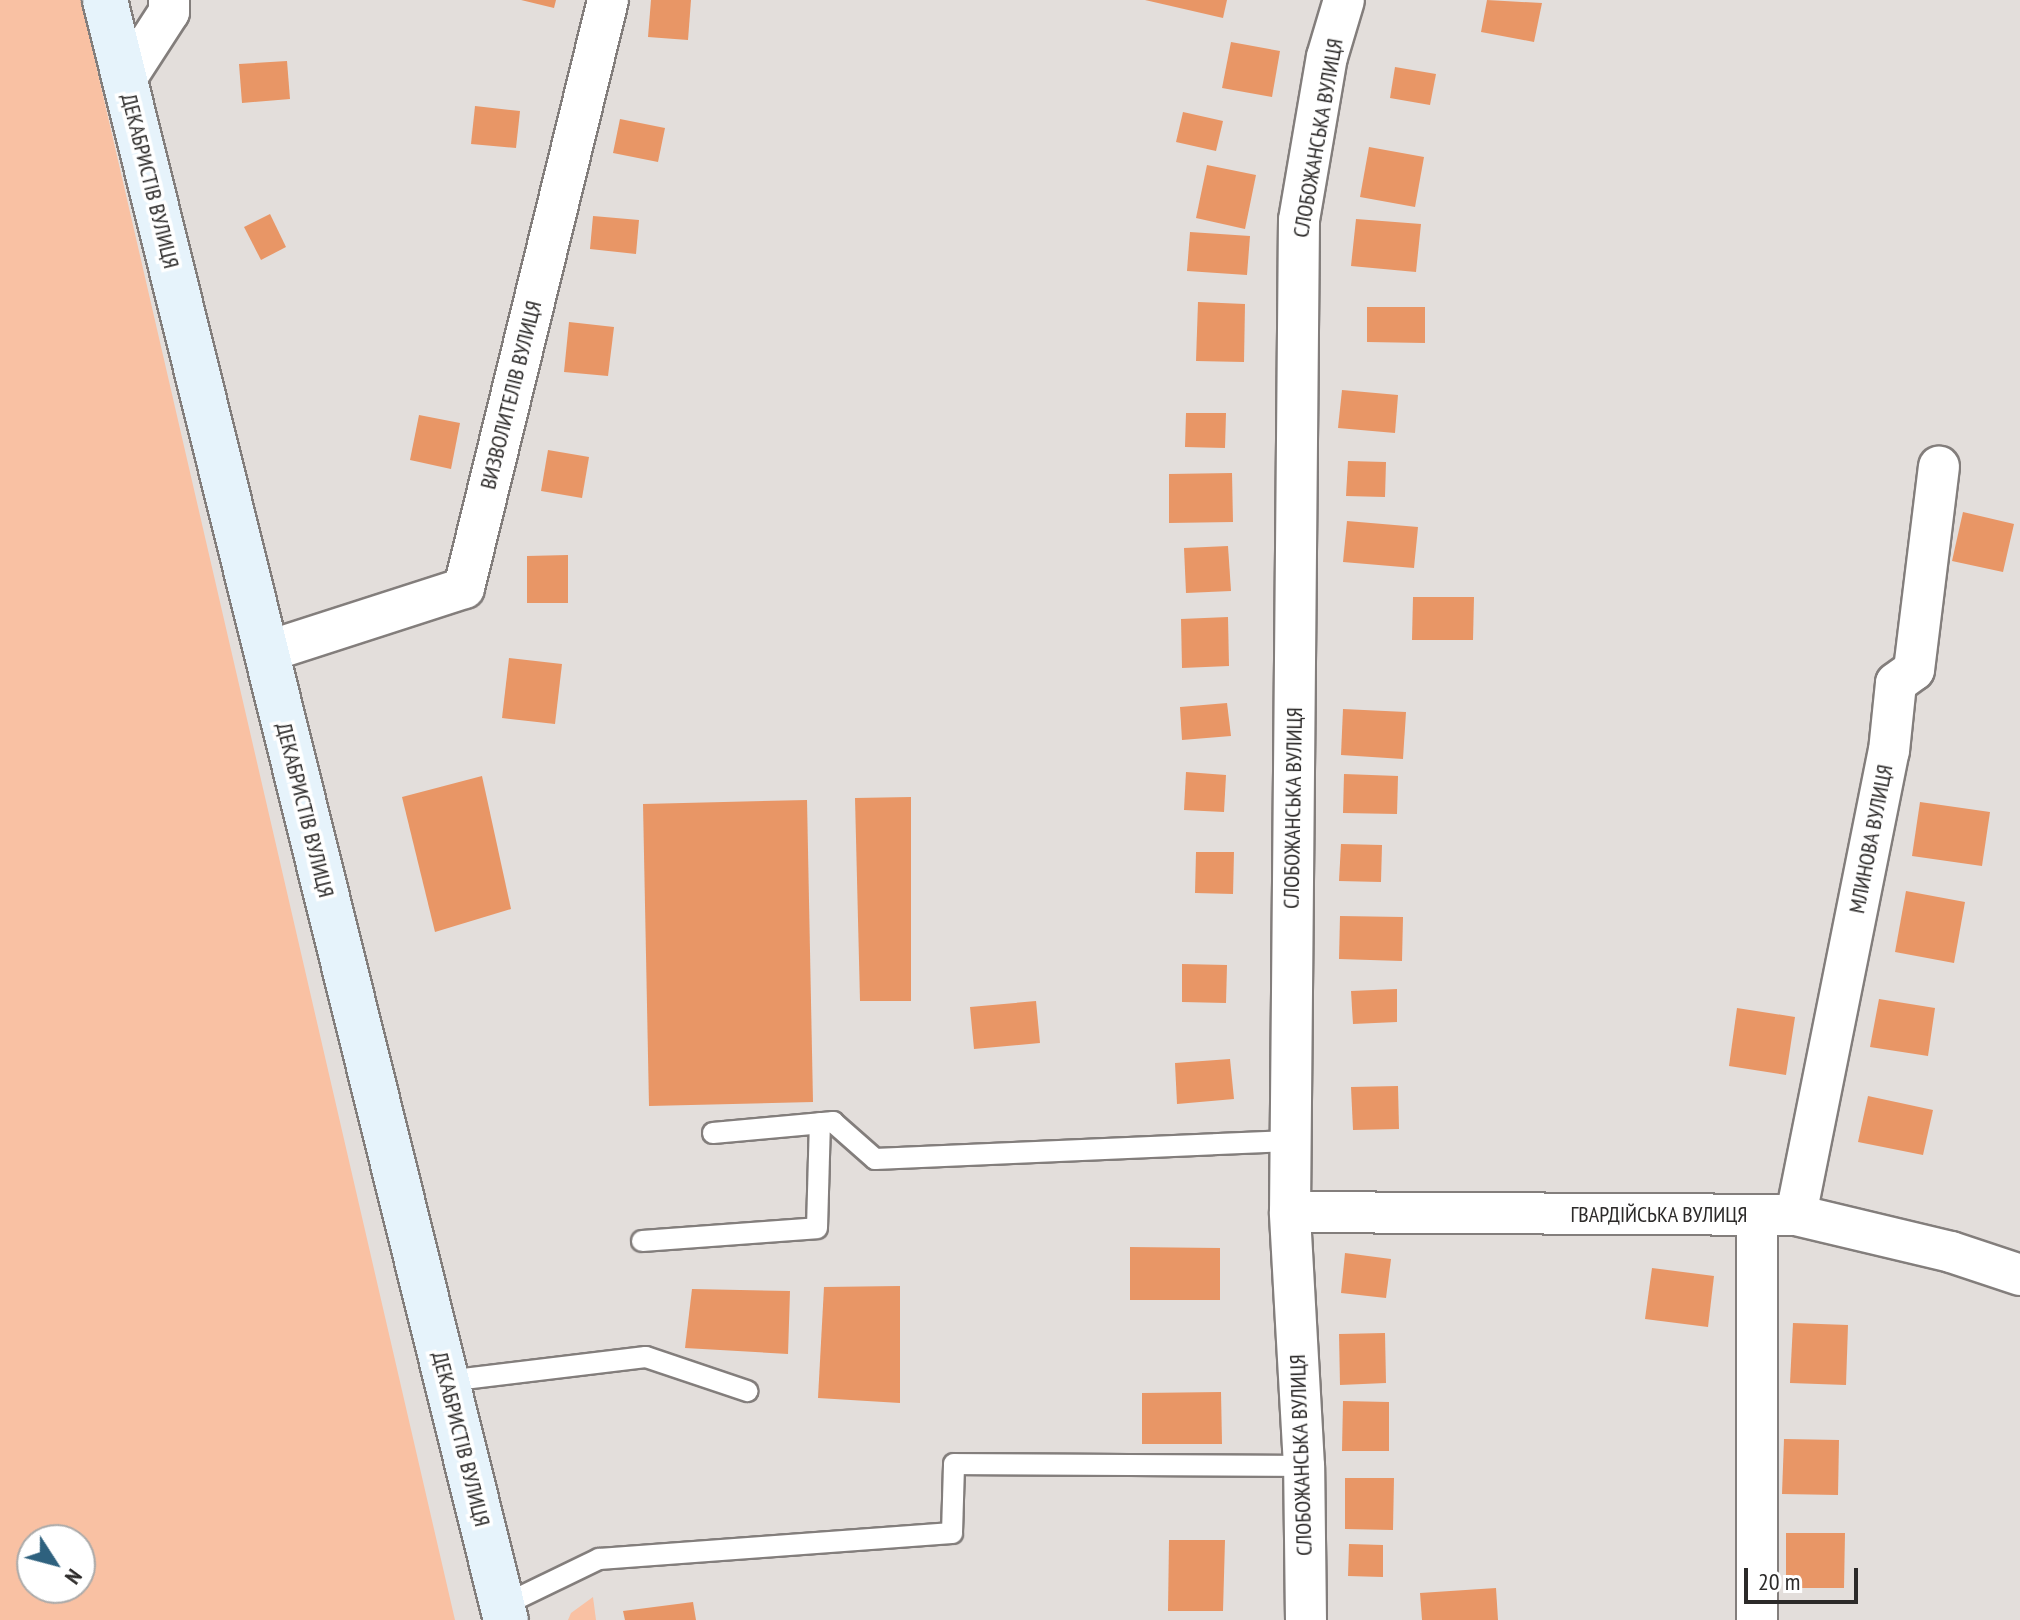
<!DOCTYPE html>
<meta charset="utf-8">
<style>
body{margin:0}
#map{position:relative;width:2020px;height:1620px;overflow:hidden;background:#e3dedb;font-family:"PT Sans Narrow",sans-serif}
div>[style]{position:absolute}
.green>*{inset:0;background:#f9c1a3}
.building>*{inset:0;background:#e89666}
.roads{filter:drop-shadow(2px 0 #837e7c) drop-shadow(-2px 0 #837e7c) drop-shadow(0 2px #837e7c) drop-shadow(0 -2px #837e7c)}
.lane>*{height:20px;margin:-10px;padding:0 10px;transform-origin:10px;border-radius:10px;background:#fff}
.street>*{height:40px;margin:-20px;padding:0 20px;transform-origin:20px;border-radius:20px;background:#fff}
.secondary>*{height:44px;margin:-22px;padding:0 22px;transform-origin:22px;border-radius:22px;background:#e6f3fb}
span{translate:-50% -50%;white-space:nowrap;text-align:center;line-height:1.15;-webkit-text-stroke:7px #fff;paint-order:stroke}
.street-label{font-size:22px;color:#2c2a29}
.north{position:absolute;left:16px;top:1524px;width:80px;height:80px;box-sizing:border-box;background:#fff;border:2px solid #abaaa9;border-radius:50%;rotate:126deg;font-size:22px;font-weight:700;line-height:32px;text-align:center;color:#2c2a29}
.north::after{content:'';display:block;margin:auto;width:28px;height:36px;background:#2e617e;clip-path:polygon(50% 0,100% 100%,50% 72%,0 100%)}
.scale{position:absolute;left:1744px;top:1568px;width:114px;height:36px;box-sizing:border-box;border:4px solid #2c2a29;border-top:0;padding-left:10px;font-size:24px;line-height:28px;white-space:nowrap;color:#2c2a29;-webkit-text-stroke:6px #fff;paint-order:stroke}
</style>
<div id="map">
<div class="green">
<i style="clip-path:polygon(evenodd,0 0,81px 0,455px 1620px,0 1620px,0 0,80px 1540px,80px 1588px,32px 1588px,32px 1540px,80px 1540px)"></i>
<i style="clip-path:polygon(593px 1597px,596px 1620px,568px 1620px,571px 1613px)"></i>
</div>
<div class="building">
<i style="clip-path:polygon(521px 0,556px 0,554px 8px)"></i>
<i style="clip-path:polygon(651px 0,691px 0,688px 40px,648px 37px)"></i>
<i style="clip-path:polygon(1145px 0,1227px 0,1223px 18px)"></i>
<i style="clip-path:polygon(1487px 0,1542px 3px,1534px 42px,1481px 32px)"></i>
<i style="clip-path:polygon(1231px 42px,1280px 51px,1272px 97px,1222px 88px)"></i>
<i style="clip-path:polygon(287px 61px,290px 99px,242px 103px,239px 64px)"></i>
<i style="clip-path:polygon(1395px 67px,1436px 74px,1430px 105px,1390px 98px)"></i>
<i style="clip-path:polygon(475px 106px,520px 111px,516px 148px,471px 144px)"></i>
<i style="clip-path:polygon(1183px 112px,1223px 121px,1216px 151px,1176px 142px)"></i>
<i style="clip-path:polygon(620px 119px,665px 128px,658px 162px,613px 153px)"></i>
<i style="clip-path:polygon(1369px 147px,1424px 157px,1415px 207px,1360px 197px)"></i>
<i style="clip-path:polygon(1207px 165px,1256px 175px,1245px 229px,1196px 218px)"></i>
<i style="clip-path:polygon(270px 214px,286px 247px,261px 260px,244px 227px)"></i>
<i style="clip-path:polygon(593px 216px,639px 220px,636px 254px,590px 249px)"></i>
<i style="clip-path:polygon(1356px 219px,1421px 224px,1416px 272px,1351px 266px)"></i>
<i style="clip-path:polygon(1190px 232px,1250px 236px,1247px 275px,1187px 271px)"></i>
<i style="clip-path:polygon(1198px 302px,1245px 304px,1244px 362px,1196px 361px)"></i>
<i style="clip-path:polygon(1367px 307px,1425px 307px,1425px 343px,1367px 342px)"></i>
<i style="clip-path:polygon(569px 322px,614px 327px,608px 376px,564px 372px)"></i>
<i style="clip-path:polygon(1342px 390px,1398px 395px,1395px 433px,1338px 428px)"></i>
<i style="clip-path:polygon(1186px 413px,1226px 413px,1225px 448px,1185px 447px)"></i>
<i style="clip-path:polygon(419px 415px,460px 423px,451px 469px,410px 460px)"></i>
<i style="clip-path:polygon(548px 450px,589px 457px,582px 498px,541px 491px)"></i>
<i style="clip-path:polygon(1348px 461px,1386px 462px,1385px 497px,1346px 496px)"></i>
<i style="clip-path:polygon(1232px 473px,1233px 522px,1169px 523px,1169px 474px)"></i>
<i style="clip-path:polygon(1963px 512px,2014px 524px,2003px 572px,1952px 561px)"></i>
<i style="clip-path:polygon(1347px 521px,1418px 527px,1414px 568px,1343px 562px)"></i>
<i style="clip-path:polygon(1228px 546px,1231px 591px,1186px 593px,1184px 548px)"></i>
<i style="clip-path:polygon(568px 555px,568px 603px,527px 603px,527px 556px)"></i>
<i style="clip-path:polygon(1413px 597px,1474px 597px,1473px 640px,1412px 640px)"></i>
<i style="clip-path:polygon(1228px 617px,1229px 666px,1182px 668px,1181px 619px)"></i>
<i style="clip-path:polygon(509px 658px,562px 664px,555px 724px,502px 718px)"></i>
<i style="clip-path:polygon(1227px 703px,1231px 736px,1182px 740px,1180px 707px)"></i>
<i style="clip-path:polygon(1343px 709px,1406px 712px,1403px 759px,1341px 755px)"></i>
<i style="clip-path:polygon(1186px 772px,1226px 775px,1224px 812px,1184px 810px)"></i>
<i style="clip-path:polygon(1344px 774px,1398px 776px,1397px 814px,1343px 813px)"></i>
<i style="clip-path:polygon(482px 776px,511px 909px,435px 932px,402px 797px)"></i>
<i style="clip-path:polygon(911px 797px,911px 1001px,860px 1001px,855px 798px)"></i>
<i style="clip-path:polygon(807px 800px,813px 1102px,649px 1106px,643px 804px)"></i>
<i style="clip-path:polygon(1920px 802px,1990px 812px,1982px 866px,1912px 856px)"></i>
<i style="clip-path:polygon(1341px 844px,1382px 845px,1381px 882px,1339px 881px)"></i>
<i style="clip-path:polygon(1196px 852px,1234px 852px,1233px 894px,1195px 893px)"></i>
<i style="clip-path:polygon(1906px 891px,1965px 902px,1954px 963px,1895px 952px)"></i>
<i style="clip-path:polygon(1340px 916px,1403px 917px,1402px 961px,1339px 959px)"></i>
<i style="clip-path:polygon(1182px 964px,1227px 965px,1226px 1003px,1182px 1002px)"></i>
<i style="clip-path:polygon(1397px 989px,1397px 1022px,1353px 1024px,1351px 991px)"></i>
<i style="clip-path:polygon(1879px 999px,1935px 1008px,1928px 1056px,1870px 1047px)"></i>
<i style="clip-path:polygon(1036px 1001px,1040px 1043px,974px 1049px,970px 1007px)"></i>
<i style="clip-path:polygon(1737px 1008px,1795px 1017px,1786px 1075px,1729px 1066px)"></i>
<i style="clip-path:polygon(1230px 1059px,1234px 1099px,1177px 1104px,1175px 1063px)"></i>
<i style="clip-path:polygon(1398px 1086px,1399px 1129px,1353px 1130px,1351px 1087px)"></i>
<i style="clip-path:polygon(1868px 1096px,1933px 1110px,1923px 1155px,1858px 1142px)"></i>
<i style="clip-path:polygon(1130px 1247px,1220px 1248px,1220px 1300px,1130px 1300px)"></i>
<i style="clip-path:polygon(1345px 1253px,1391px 1259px,1386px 1298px,1341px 1293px)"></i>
<i style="clip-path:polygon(1652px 1268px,1714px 1276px,1708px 1327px,1645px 1319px)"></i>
<i style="clip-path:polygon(900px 1286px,900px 1403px,818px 1398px,824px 1287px)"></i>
<i style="clip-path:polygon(692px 1289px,790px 1291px,788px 1354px,685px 1348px)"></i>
<i style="clip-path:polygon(1793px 1323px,1848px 1325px,1846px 1385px,1790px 1383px)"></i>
<i style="clip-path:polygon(1385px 1333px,1386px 1383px,1340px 1385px,1339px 1334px)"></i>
<i style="clip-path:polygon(1221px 1392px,1222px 1444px,1142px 1444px,1142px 1393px)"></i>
<i style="clip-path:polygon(1343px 1401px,1389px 1402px,1389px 1451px,1342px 1451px)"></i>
<i style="clip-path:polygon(1784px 1439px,1839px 1440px,1838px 1495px,1782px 1494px)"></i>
<i style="clip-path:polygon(1345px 1478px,1394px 1478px,1393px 1530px,1345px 1529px)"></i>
<i style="clip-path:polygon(1786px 1533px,1845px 1533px,1844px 1588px,1786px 1588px)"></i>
<i style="clip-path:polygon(1169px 1540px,1225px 1540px,1223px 1611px,1168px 1611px)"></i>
<i style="clip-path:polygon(1349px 1544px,1383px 1545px,1383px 1577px,1348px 1576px)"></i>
<i style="clip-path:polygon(1496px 1588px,1498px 1620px,1422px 1620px,1420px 1593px)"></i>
<i style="clip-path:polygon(693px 1602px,696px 1620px,625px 1620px,623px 1611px)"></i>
</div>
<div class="roads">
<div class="lane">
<i style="left:713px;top:1133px;width:121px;rotate:-5.2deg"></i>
<i style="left:833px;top:1122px;width:56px;rotate:41.4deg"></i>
<i style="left:875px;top:1159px;width:415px;rotate:-2.5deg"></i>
<i style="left:642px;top:1241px;width:175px;rotate:-4.2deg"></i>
<i style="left:817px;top:1228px;width:105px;rotate:-88.4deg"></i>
<i style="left:447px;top:1381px;width:200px;rotate:-6.9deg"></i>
<i style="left:646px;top:1357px;width:107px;rotate:18.6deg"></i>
<i style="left:502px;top:1606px;width:108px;rotate:-25.9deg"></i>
<i style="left:599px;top:1559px;width:354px;rotate:-4.2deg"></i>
<i style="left:952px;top:1533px;width:69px;rotate:-88.3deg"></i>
<i style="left:954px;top:1464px;width:350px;rotate:0.3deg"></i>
</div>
<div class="street">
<i style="left:125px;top:80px;width:81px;rotate:-57.1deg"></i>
<i style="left:169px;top:12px;width:12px;rotate:-90deg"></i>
<i style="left:266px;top:652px;width:208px;rotate:-17.9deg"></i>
<i style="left:464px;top:588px;width:605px;rotate:-76.24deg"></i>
<i style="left:1290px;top:1212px;width:506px;rotate:0.34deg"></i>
<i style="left:1796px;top:1215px;width:159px;rotate:13.4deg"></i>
<i style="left:1951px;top:1252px;width:73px;rotate:18.4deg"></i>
<i style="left:1796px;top:1215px;width:473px;rotate:-78.7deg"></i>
<i style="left:1889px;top:751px;width:68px;rotate:-84.1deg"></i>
<i style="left:1896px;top:683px;width:22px;rotate:-36deg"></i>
<i style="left:1914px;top:670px;width:205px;rotate:-83deg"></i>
<i style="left:1306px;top:1620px;width:154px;rotate:-90.7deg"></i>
<i style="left:1304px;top:1466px;width:254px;rotate:-93.2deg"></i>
<i style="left:1290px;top:1212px;width:992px;rotate:-89.48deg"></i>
<i style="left:1299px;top:220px;width:165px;rotate:-80.3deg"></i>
<i style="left:1327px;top:57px;width:59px;rotate:-73.4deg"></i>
<i style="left:1757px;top:1620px;width:405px;rotate:-90deg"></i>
</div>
<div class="secondary">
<i style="left:105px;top:0;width:1669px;rotate:76.1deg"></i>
</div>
</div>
<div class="street-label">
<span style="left:1318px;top:138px;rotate:-80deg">СЛОБОЖАНСЬКА ВУЛИЦЯ</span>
<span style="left:150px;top:181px;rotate:76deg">ДЕКАБРИСТІВ ВУЛИЦЯ</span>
<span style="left:511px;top:395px;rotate:-76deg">ВИЗВОЛИТЕЛІВ ВУЛИЦЯ</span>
<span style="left:1293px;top:808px;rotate:-89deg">СЛОБОЖАНСЬКА ВУЛИЦЯ</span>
<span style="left:305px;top:810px;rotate:76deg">ДЕКАБРИСТІВ ВУЛИЦЯ</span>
<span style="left:1871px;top:839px;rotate:-79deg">МЛИНОВА ВУЛИЦЯ</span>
<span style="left:1659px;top:1215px">ГВАРДІЙСЬКА ВУЛИЦЯ</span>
<span style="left:461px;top:1439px;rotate:76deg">ДЕКАБРИСТІВ ВУЛИЦЯ</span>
<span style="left:1301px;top:1455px;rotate:-92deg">СЛОБОЖАНСЬКА ВУЛИЦЯ</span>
</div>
<div class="north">N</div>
<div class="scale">20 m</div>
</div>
